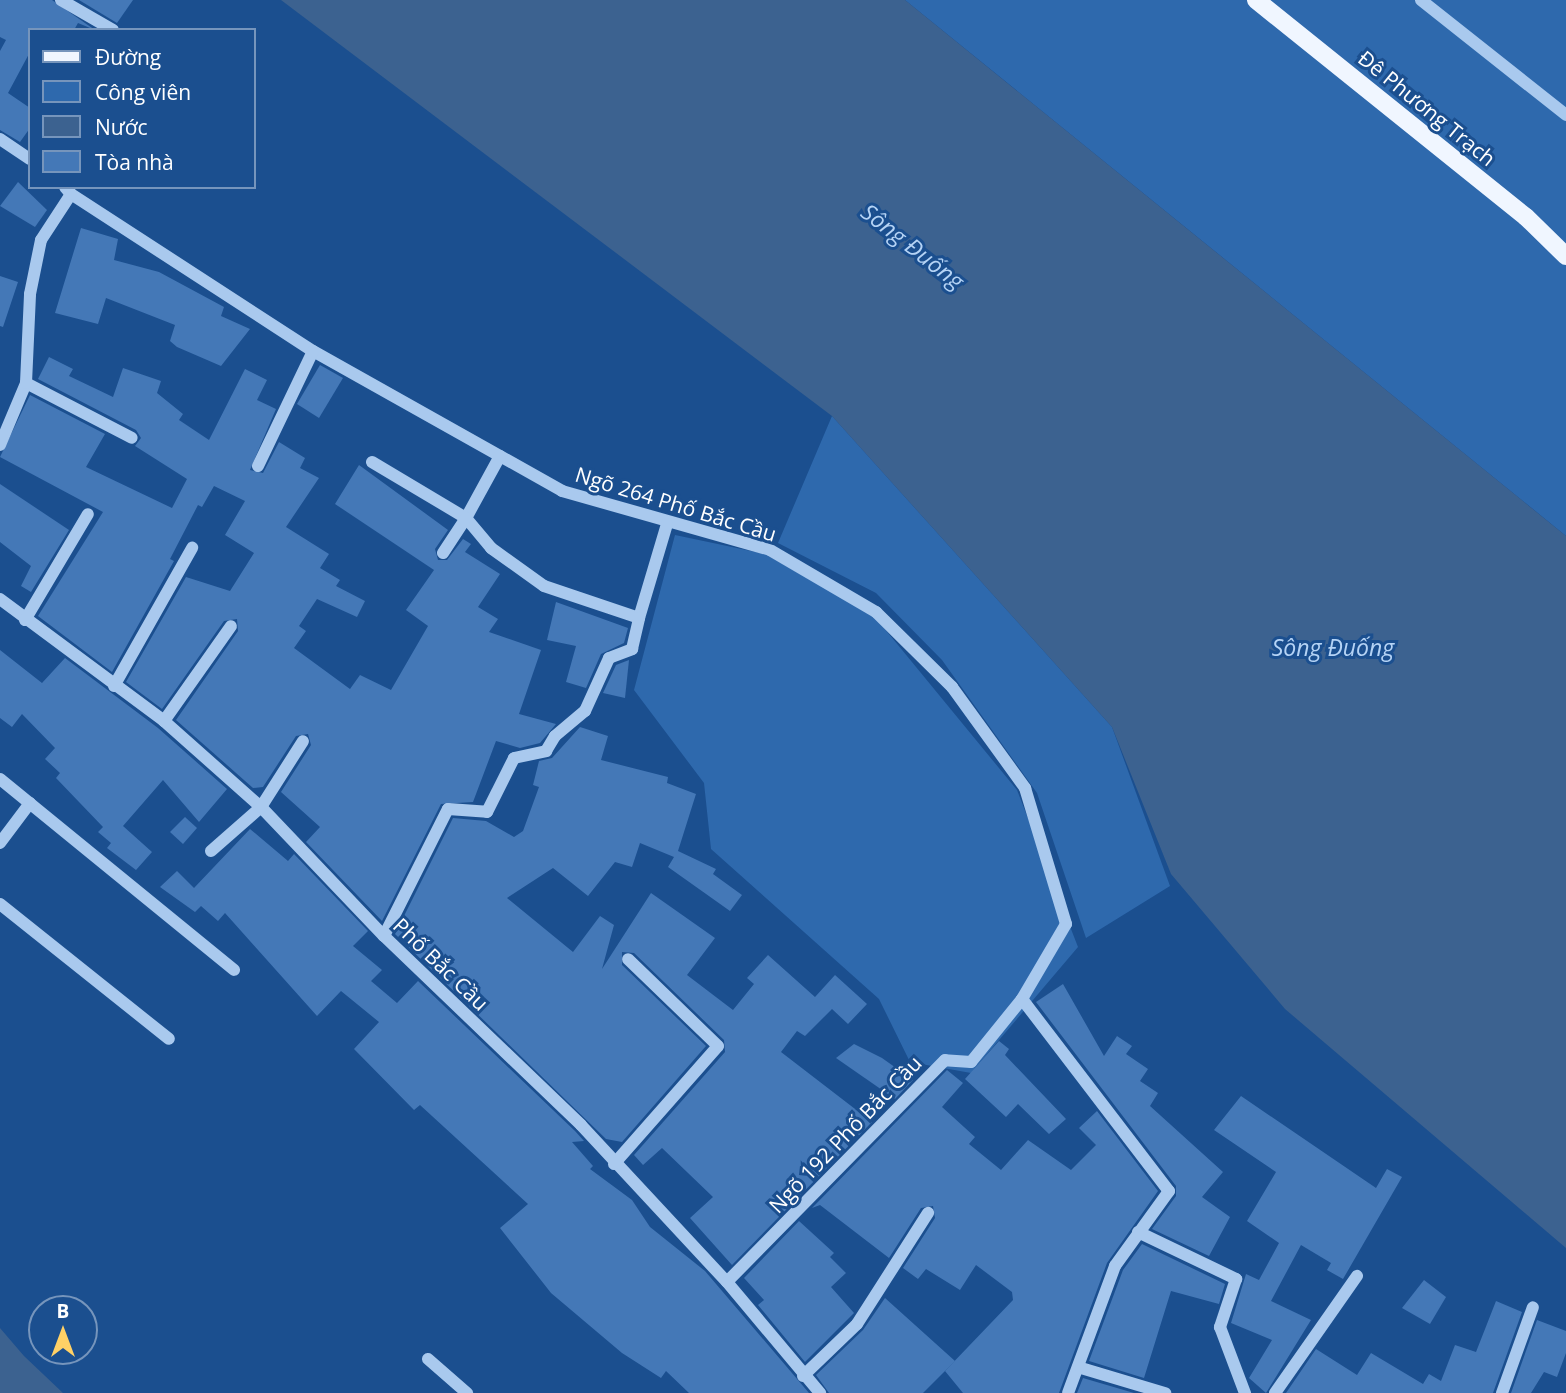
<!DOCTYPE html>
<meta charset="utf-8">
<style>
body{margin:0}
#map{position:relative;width:1566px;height:1393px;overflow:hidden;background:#1b4f8f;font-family:"Open Sans",sans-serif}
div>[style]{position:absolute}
.green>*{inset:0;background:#2e69ad}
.water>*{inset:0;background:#3c6290}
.building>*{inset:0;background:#4478b7}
.minor>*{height:12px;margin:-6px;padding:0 6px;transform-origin:6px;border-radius:6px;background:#a9c9ee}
.major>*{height:18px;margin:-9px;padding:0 9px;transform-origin:9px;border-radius:9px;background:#f0f6ff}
span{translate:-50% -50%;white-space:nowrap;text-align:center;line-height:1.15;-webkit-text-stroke:6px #1b4f8f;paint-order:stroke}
.street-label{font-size:21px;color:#fff}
.water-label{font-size:23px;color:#b5d3f5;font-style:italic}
.legend{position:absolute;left:28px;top:28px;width:228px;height:161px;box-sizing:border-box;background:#1b4f8f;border:2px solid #7695bc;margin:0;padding:9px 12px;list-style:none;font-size:21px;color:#fff}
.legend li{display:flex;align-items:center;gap:14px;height:35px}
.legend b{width:35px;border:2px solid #7695bc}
.north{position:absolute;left:28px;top:1295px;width:70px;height:70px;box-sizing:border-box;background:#1b4f8f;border:2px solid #7695bc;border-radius:50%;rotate:0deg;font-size:19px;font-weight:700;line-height:28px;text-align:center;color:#fff}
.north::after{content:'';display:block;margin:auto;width:24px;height:32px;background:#ffd166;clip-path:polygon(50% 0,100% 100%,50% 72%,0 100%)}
</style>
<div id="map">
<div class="green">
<i style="clip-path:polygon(905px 0,1566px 0,1566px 536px,1544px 518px)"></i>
<i style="clip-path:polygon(832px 416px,1112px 727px,1170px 886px,1086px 938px,1037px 793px,942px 660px,876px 593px,778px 543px)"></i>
<i style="clip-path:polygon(675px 535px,765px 554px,875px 617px,1017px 790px,1078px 947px,971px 1073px,910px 1062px,879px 999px,711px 849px,704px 783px,634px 690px)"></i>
</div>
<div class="water">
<i style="clip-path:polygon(281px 0,905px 0,1566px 536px,1566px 1248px,1285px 1009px,1171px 874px,1112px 727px,832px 416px)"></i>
<i style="clip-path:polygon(0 1328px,24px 1356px,63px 1393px,0 1393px)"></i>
</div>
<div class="building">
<i style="clip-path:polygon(0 0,52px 0,95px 30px,78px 23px,74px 30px,30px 30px,30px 52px,8px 93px,30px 108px,30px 128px,20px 142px,0 130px,0 51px,6px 40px,0 37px)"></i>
<i style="clip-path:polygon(79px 0,133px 0,117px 23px)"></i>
<i style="clip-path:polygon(18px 182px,47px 210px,35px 227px,0 206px)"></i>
<i style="clip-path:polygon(81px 228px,118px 239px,114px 260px,159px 272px,224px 307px,221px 316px,250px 329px,221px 366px,177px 347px,170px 341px,175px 325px,106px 298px,98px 324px,55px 313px)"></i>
<i style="clip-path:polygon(0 276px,18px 282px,3px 327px,0 326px)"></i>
<i style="clip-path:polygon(49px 357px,73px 369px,69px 376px,113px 397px,123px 368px,161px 381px,157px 393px,183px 414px,179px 420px,209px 440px,245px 369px,267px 380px,257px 400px,276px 409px,250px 470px,263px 473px,279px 442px,305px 458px,300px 468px,319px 478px,286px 527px,329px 554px,320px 568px,340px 580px,336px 586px,365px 601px,357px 617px,317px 599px,299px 626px,306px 631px,294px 648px,350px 689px,360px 675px,391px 690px,428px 626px,406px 610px,434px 570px,335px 504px,359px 465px,448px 530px,435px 549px,438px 560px,447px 560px,463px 539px,471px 544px,465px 552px,500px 574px,478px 607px,498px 619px,489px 632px,541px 650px,519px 714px,556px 724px,540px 743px,520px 748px,496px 741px,473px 802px,441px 804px,382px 921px,306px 842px,320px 827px,281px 792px,311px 745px,308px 734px,296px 736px,263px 787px,253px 788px,176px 720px,238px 631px,237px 619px,224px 621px,162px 709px,126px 682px,186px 577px,230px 591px,254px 553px,225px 535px,245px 501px,214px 486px,202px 507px,198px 505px,170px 559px,174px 561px,112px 672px,38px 616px,103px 512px,0 457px,30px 395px,105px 434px,86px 467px,172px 508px,187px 479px,135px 446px,141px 438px,136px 430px,38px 379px)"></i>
<i style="clip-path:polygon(320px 365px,343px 378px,319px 418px,297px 404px)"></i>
<i style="clip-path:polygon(0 484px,69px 530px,31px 592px,21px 586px,31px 566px,0 542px)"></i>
<i style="clip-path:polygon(556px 602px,628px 628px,624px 643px,601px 654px,586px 688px,566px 682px,576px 646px,547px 640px)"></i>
<i style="clip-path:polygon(0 650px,42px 683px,65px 658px,158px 728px,227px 789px,199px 822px,163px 780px,123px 826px,152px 852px,136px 870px,107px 848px,111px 843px,98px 832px,103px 827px,56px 778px,60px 773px,45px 759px,55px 748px,22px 714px,12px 727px,0 718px)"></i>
<i style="clip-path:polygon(629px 660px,625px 698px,603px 693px,616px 665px)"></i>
<i style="clip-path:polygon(580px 727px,608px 736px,601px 760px,668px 777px,667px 783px,696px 794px,678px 851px,716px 869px,713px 874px,742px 895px,730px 911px,668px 867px,674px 857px,640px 843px,632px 867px,615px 862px,588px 896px,553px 868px,507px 898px,573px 952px,600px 916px,614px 925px,602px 969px,651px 893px,715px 938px,687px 975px,733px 1010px,754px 984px,747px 978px,768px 955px,815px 997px,835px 975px,867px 1004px,848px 1024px,832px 1009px,805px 1036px,797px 1031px,781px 1052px,872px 1122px,732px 1265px,690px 1218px,713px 1197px,662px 1148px,643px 1165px,634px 1155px,725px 1052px,724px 1040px,634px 953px,622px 952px,622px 965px,706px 1046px,622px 1142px,606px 1139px,395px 934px,453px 818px,486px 821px,514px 837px,523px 831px,539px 787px,533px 785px,539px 761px,552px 758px)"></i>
<i style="clip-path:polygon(185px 817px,197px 828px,183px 844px,170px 832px)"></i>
<i style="clip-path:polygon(250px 829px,288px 861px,294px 854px,368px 931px,353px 946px,382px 970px,371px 981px,397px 1003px,418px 981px,575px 1131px,584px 1141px,572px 1142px,593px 1166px,590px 1169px,632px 1200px,650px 1227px,705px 1271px,809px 1393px,689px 1393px,666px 1371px,661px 1378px,622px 1353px,551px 1293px,500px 1228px,528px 1204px,420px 1105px,414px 1110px,354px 1049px,379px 1022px,341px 991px,317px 1016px,225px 913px,218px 921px,201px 906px,195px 912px,160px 887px,177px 871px,194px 888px)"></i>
<i style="clip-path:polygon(1063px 984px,1104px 1056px,1117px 1036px,1132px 1046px,1126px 1054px,1148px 1069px,1140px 1081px,1158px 1093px,1150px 1106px,1223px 1172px,1202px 1197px,1230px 1217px,1209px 1256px,1152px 1229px,1176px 1196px,1176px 1186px,1036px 1002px)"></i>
<i style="clip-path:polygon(999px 1041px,1009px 1049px,1005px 1055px,1066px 1119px,1049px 1134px,1018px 1104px,1006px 1117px,965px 1079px)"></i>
<i style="clip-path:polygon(854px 1044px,882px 1058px,913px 1080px,895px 1099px,836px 1058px)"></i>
<i style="clip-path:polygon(947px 1070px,963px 1083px,942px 1107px,975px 1137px,969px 1144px,1001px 1170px,1028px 1140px,1071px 1170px,1096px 1145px,1079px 1128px,1097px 1111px,1158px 1191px,1107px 1263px,1059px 1393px,963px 1393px,945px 1371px,1013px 1300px,1012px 1292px,976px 1265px,960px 1290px,926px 1269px,918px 1279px,903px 1268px,935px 1218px,933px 1206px,921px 1208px,889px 1258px,820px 1205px,812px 1208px)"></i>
<i style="clip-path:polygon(1241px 1096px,1376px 1188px,1387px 1169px,1402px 1177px,1343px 1279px,1327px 1270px,1331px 1263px,1301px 1245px,1271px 1301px,1311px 1320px,1266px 1393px,1249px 1378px,1272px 1340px,1231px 1323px,1246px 1274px,1259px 1280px,1279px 1243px,1247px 1221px,1276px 1172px,1214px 1130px)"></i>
<i style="clip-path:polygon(799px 1221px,834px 1253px,830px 1257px,846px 1273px,831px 1287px,854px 1313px,805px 1362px,758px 1305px,764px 1300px,744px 1278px)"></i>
<i style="clip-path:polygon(1142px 1244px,1225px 1284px,1219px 1304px,1171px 1291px,1144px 1378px,1089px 1361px,1123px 1270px)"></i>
<i style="clip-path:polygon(1424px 1280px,1446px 1297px,1430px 1324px,1402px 1308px)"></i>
<i style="clip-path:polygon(885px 1298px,955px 1361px,923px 1393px,829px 1393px,816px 1375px,863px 1330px)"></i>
<i style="clip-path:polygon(1496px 1301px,1522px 1312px,1493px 1393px,1286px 1393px,1316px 1349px,1357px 1375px,1371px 1353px,1423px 1384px,1429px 1374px,1441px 1381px,1455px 1345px,1476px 1352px)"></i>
<i style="clip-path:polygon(1537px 1320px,1566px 1331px,1566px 1353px,1557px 1377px,1544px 1372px,1531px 1393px,1511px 1393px)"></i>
<i style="clip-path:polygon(1083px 1378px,1134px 1393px,1077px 1393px)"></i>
</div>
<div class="minor">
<i style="left:61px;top:0;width:60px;rotate:30deg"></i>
<i style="left:1421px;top:0;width:185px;rotate:38.4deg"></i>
<i style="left:0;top:139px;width:36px;rotate:34deg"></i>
<i style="left:71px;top:194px;width:288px;rotate:33deg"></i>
<i style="left:313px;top:351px;width:286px;rotate:29.3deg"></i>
<i style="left:562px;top:491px;width:216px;rotate:15.8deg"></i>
<i style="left:770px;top:550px;width:123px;rotate:30.3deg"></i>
<i style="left:876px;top:612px;width:107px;rotate:44.6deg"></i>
<i style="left:952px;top:687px;width:125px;rotate:54.1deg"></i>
<i style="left:1025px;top:788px;width:142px;rotate:73.2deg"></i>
<i style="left:1066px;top:924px;width:87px;rotate:120.4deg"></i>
<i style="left:1022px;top:999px;width:81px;rotate:129deg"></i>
<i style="left:971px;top:1062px;width:26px;rotate:-176deg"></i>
<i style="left:945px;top:1060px;width:311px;rotate:134.5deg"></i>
<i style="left:26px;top:383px;width:119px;rotate:27.4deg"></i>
<i style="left:0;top:445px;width:67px;rotate:-67.2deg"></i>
<i style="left:26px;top:383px;width:89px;rotate:-87.4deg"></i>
<i style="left:30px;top:294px;width:55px;rotate:-78.5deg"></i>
<i style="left:41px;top:240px;width:55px;rotate:-56.9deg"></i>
<i style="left:71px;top:194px;width:9px;rotate:-131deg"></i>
<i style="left:500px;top:456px;width:71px;rotate:118.7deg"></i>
<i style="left:466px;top:518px;width:39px;rotate:50deg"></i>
<i style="left:491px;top:548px;width:65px;rotate:35.6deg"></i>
<i style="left:544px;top:586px;width:100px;rotate:18.6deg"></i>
<i style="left:639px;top:618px;width:98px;rotate:-73.4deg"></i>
<i style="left:372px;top:462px;width:109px;rotate:30.8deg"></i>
<i style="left:466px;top:518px;width:42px;rotate:123.3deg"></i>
<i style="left:258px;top:466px;width:127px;rotate:-64.4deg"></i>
<i style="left:0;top:599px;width:204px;rotate:36.6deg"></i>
<i style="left:164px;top:721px;width:130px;rotate:41.6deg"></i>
<i style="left:261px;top:807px;width:178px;rotate:46.4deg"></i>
<i style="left:384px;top:936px;width:273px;rotate:43.8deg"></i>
<i style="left:581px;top:1125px;width:214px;rotate:47.1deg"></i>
<i style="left:727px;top:1282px;width:145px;rotate:50deg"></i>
<i style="left:25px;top:620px;width:123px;rotate:-59.3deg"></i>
<i style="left:114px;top:686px;width:159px;rotate:-60.5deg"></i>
<i style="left:164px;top:721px;width:116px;rotate:-54.8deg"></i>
<i style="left:0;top:779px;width:302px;rotate:39.2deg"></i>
<i style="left:0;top:843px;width:50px;rotate:-53.1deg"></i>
<i style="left:211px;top:851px;width:67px;rotate:-41.3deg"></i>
<i style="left:261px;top:807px;width:78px;rotate:-57.5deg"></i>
<i style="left:0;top:904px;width:216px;rotate:38.6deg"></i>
<i style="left:384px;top:936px;width:142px;rotate:-63.3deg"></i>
<i style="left:448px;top:809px;width:39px;rotate:4deg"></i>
<i style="left:487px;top:812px;width:60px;rotate:-63.4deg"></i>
<i style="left:514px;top:758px;width:33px;rotate:-12deg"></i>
<i style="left:546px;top:751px;width:17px;rotate:-59deg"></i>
<i style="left:555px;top:736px;width:39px;rotate:-40deg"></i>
<i style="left:585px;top:711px;width:58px;rotate:-65.6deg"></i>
<i style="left:609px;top:658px;width:25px;rotate:-21deg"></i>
<i style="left:632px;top:649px;width:32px;rotate:-77deg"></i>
<i style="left:1022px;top:999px;width:242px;rotate:52.6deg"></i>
<i style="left:1169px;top:1191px;width:92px;rotate:125.8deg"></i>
<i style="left:1115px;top:1266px;width:135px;rotate:110.3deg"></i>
<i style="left:614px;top:1164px;width:157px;rotate:-48.6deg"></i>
<i style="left:718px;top:1046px;width:125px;rotate:-136deg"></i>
<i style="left:1138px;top:1232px;width:109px;rotate:25.6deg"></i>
<i style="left:1236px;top:1279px;width:51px;rotate:108.4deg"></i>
<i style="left:1220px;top:1327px;width:71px;rotate:69.3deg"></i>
<i style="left:428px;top:1359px;width:52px;rotate:41.1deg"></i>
<i style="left:1081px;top:1368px;width:88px;rotate:16.6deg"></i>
<i style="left:803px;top:1376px;width:75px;rotate:-43.9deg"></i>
<i style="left:857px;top:1324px;width:132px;rotate:-57.4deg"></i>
<i style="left:1275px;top:1393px;width:143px;rotate:-55deg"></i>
<i style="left:1502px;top:1393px;width:91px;rotate:-70.2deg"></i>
</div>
<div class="major">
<i style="left:1256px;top:0;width:346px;rotate:38.8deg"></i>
<i style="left:1526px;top:217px;width:56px;rotate:44.3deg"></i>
</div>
<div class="street-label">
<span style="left:1427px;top:108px;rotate:39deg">Đê Phương Trạch</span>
<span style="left:676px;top:504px;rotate:17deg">Ngõ 264 Phố Bắc Cầu</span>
<span style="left:441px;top:964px;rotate:44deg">Phố Bắc Cầu</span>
<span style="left:845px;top:1134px;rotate:-46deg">Ngõ 192 Phố Bắc Cầu</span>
</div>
<div class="water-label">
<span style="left:913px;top:246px;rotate:38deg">Sông Đuống</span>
<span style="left:1333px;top:647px">Sông Đuống</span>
</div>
<ul class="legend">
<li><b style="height:9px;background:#f0f6ff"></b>Đường</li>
<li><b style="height:19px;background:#2e69ad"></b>Công viên</li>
<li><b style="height:19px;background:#3c6290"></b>Nước</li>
<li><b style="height:19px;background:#4478b7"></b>Tòa nhà</li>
</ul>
<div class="north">B</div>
</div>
